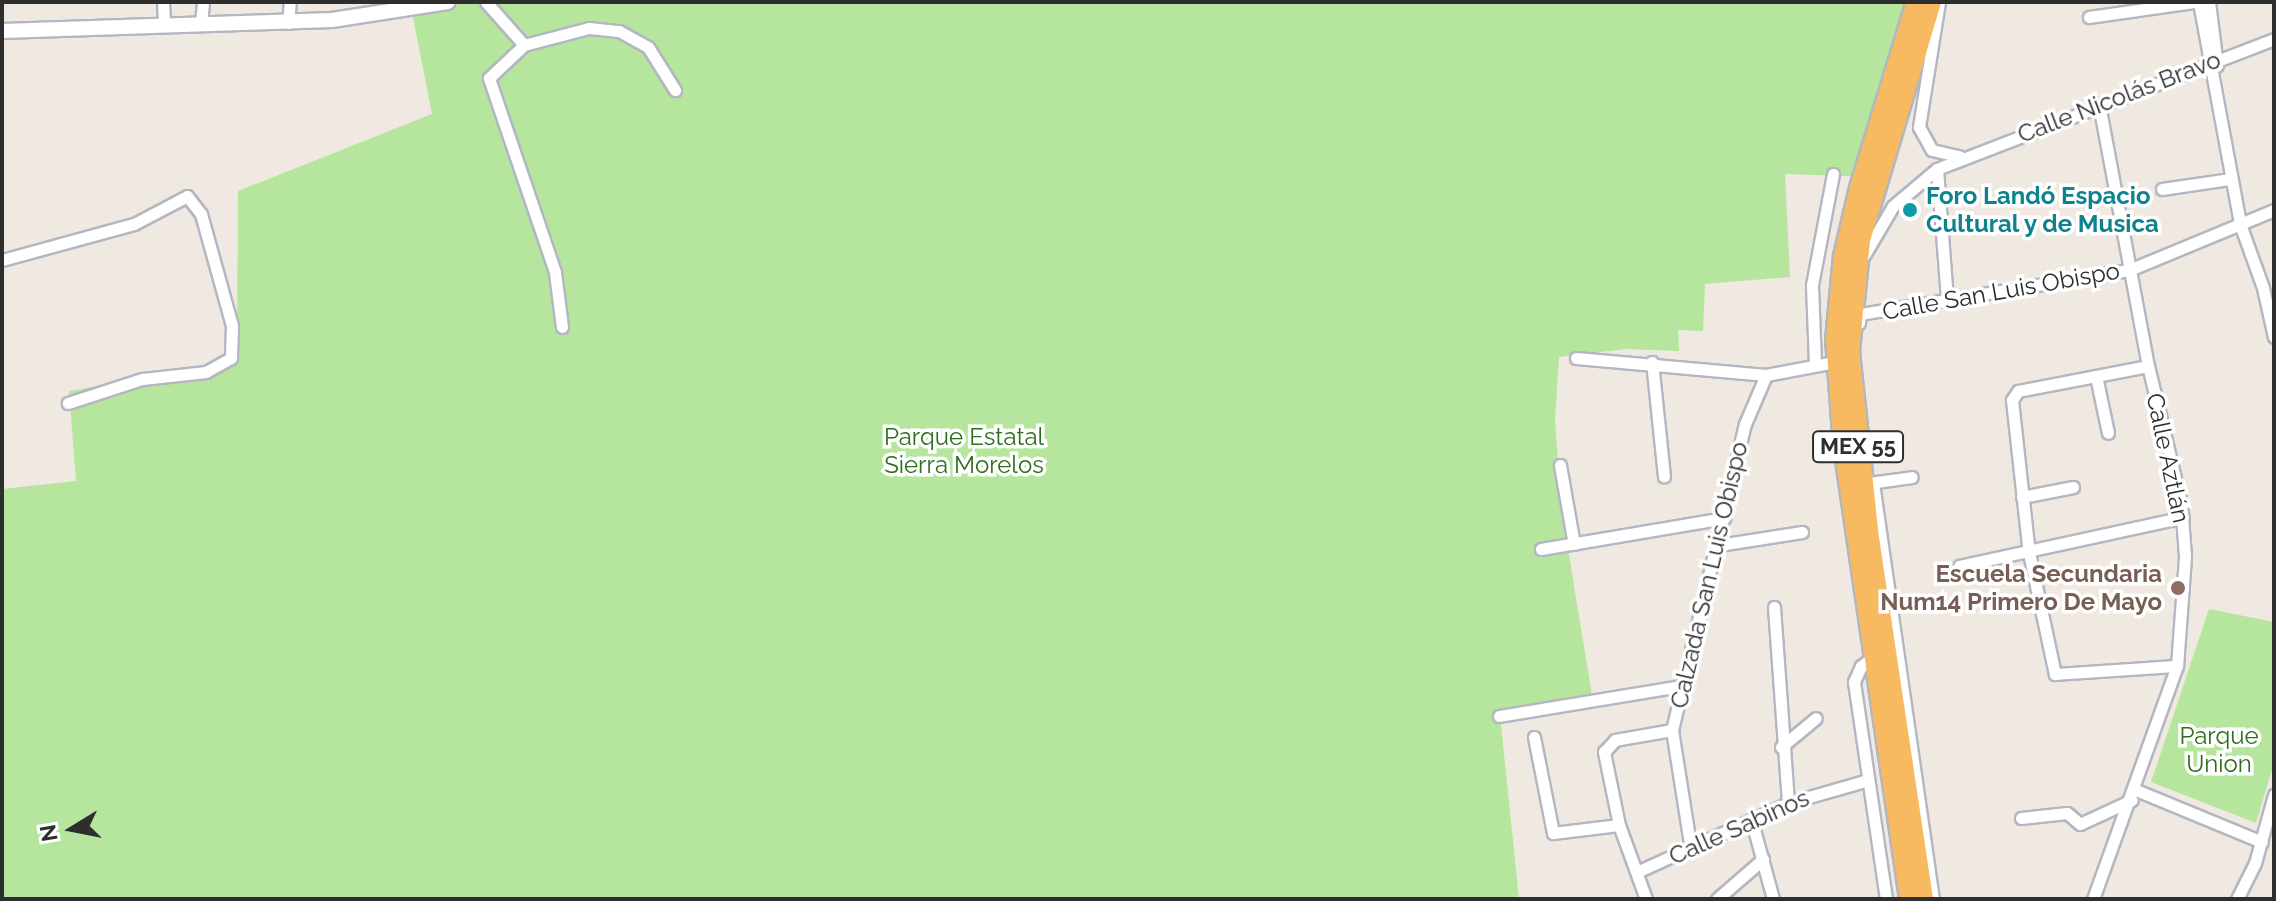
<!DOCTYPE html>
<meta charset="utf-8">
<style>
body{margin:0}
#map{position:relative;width:2276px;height:901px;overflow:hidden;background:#efe9e1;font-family:Raleway,sans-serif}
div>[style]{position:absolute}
.green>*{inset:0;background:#b6e59e}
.roads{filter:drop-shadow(2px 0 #b4b7c1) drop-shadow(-2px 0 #b4b7c1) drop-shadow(0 2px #b4b7c1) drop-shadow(0 -2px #b4b7c1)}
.minor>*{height:11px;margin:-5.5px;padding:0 5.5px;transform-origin:5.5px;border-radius:5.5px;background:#fff}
.tertiary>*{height:14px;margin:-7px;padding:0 7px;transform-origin:7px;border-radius:7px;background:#fff}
.trunk>*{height:18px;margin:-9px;padding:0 9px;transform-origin:9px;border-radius:9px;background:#f8ba60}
.dots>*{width:22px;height:22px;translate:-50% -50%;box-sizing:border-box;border:4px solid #fff;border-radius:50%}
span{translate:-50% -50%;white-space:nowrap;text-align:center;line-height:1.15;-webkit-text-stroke:7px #fff;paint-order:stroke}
.shield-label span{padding:2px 6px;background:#fff;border:2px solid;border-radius:6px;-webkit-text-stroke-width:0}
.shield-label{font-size:22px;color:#2e2e2e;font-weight:700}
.street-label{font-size:24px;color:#2e2e2e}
.culture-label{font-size:24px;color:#0d838f;font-weight:700}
.left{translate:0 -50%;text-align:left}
.park-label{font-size:24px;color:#2c6e1b}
.education-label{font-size:24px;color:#785e54;font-weight:700}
.right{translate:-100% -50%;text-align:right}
.frame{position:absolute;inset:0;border:4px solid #2e2e2e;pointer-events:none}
.north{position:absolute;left:32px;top:789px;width:80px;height:80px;-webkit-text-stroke:6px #fff;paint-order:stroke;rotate:260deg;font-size:22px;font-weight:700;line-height:32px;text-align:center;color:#2e2e2e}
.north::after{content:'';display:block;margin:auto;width:28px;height:36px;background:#2e2e2e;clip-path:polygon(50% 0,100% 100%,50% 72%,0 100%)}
</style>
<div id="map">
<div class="green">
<i style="clip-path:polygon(410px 2px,1926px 2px,1872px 177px,1785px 174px,1790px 277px,1705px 284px,1703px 331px,1678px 330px,1679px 351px,1626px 349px,1559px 357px,1555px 420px,1561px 506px,1593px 701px,1500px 715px,1519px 899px,2px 899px,2px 489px,76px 481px,69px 391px,237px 362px,238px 191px,432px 114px)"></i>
<i style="clip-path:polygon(2209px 609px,2274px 622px,2274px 763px,2256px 823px,2151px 782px)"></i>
</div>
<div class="roads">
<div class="minor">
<i style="left:163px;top:2px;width:22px;rotate:87deg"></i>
<i style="left:486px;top:2px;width:57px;rotate:48.5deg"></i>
<i style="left:1939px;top:2px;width:127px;rotate:99.1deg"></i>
<i style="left:1919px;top:127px;width:26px;rotate:61deg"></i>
<i style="left:1932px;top:150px;width:28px;rotate:13deg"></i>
<i style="left:2199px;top:2px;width:226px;rotate:79.5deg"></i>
<i style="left:2240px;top:224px;width:68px;rotate:70.2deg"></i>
<i style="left:2263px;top:288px;width:50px;rotate:77.3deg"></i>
<i style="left:2209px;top:2px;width:64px;rotate:82.8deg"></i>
<i style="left:2089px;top:17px;width:107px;rotate:-8.1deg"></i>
<i style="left:201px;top:22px;width:20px;rotate:-84deg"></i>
<i style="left:288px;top:23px;width:21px;rotate:-85deg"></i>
<i style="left:1937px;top:169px;width:131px;rotate:85.6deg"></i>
<i style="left:2162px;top:189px;width:69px;rotate:-8.4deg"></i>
<i style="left:1863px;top:257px;width:59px;rotate:-59.5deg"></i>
<i style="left:1893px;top:206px;width:57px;rotate:-40.1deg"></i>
<i style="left:1937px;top:169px;width:361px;rotate:-21.1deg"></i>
<i style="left:2px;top:260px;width:137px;rotate:-15.3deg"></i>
<i style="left:134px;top:224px;width:60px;rotate:-27.8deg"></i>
<i style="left:187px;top:196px;width:23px;rotate:52deg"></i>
<i style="left:201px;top:214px;width:116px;rotate:74.5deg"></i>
<i style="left:232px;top:326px;width:32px;rotate:92deg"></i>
<i style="left:231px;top:358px;width:29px;rotate:151deg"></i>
<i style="left:206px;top:372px;width:64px;rotate:173.8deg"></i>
<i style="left:142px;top:379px;width:78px;rotate:162deg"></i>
<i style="left:1859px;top:323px;width:9px;rotate:-84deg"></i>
<i style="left:1860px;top:314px;width:273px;rotate:-9.3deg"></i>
<i style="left:2129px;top:270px;width:157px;rotate:-22.5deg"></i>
<i style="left:562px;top:327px;width:55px;rotate:-97.3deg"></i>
<i style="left:555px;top:272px;width:205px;rotate:-108.8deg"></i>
<i style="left:489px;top:78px;width:48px;rotate:-43.3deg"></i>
<i style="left:524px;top:45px;width:67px;rotate:-14.7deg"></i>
<i style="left:589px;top:28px;width:30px;rotate:6deg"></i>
<i style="left:619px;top:31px;width:33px;rotate:29deg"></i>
<i style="left:648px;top:47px;width:51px;rotate:57.9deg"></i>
<i style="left:1576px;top:358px;width:191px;rotate:5.1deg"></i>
<i style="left:1652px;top:362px;width:115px;rotate:84deg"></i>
<i style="left:1815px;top:364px;width:79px;rotate:-92.2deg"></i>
<i style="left:1812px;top:285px;width:113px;rotate:-79.3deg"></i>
<i style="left:2148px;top:366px;width:132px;rotate:169.1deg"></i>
<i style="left:2018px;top:391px;width:11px;rotate:124deg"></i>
<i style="left:2012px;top:400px;width:154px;rotate:83.7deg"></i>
<i style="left:2029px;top:553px;width:124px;rotate:77.9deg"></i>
<i style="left:2055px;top:674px;width:122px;rotate:-3.8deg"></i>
<i style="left:2096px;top:376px;width:58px;rotate:78.1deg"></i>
<i style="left:1560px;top:465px;width:80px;rotate:80deg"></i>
<i style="left:1869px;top:483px;width:43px;rotate:-7.9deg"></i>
<i style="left:1873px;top:483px;width:420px;rotate:81.8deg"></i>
<i style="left:2022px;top:497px;width:52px;rotate:-11.1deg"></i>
<i style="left:1719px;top:545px;width:84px;rotate:-8.9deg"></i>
<i style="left:1541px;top:549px;width:186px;rotate:-9.6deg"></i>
<i style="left:1959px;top:566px;width:229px;rotate:-12.3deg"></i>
<i style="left:1774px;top:607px;width:196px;rotate:85.9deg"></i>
<i style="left:1873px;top:657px;width:15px;rotate:143deg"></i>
<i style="left:1861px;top:666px;width:17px;rotate:114deg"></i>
<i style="left:1854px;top:682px;width:219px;rotate:81.6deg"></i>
<i style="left:1499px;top:716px;width:190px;rotate:-9.4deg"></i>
<i style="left:1534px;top:737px;width:98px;rotate:78.8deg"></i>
<i style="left:1553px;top:833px;width:66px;rotate:-6.9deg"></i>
<i style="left:1781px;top:747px;width:45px;rotate:-39.6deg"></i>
<i style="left:2136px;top:790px;width:136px;rotate:22.4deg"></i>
<i style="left:2021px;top:818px;width:46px;rotate:-6.2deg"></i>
<i style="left:2067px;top:813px;width:17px;rotate:40deg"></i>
<i style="left:2080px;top:824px;width:57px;rotate:-24.8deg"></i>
<i style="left:1752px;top:822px;width:80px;rotate:74.7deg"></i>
<i style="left:1691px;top:850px;width:121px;rotate:-99deg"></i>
<i style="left:1672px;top:730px;width:315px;rotate:-76.6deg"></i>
<i style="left:1745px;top:424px;width:53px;rotate:-66.8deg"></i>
<i style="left:1766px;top:375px;width:70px;rotate:-10.7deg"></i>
<i style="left:1639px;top:871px;width:164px;rotate:-24.5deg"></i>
<i style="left:1788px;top:803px;width:83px;rotate:-16deg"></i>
<i style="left:1646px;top:899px;width:79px;rotate:-110deg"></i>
<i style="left:1619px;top:825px;width:75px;rotate:-101.6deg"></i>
<i style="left:1604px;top:752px;width:16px;rotate:-47deg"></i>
<i style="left:1615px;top:740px;width:58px;rotate:-10deg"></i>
<i style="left:1717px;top:899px;width:61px;rotate:-41deg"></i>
<i style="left:2093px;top:899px;width:248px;rotate:-70.2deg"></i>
<i style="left:2177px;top:666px;width:110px;rotate:-85.8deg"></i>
<i style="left:2185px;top:556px;width:53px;rotate:-94.3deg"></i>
<i style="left:2181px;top:503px;width:141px;rotate:-103.5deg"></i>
<i style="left:2148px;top:366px;width:267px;rotate:-100.6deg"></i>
<i style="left:2237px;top:899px;width:40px;rotate:-63.4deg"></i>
<i style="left:2255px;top:863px;width:71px;rotate:-74.4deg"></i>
</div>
<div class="tertiary">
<i style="left:2px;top:31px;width:330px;rotate:-1.9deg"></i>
<i style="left:332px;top:20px;width:117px;rotate:-8.8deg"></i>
</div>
<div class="trunk">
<i style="left:1909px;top:899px;width:456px;rotate:-98.3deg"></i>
<i style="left:1843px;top:448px;width:108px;rotate:-94.2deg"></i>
<i style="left:1835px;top:340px;width:84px;rotate:-84.6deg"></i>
<i style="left:1843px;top:256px;width:70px;rotate:-76.8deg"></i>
<i style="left:1859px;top:188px;width:195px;rotate:-73deg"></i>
<i style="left:1924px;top:899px;width:364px;rotate:-98.5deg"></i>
<i style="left:1870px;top:539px;width:188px;rotate:-96.1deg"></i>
<i style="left:1850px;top:352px;width:113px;rotate:-84.4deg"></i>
<i style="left:1861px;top:240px;width:248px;rotate:-73.4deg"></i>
</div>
</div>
<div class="dots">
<i style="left:1910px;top:210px;background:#0f9aa8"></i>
<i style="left:2178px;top:588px;background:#8d6e63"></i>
</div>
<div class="shield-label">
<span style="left:1858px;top:447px">MEX 55</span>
</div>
<div class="street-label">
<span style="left:2119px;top:97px;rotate:-21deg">Calle Nicolás Bravo</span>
<span style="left:2001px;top:291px;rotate:-10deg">Calle San Luis Obispo</span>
<span style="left:2168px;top:458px;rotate:78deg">Calle Aztlán</span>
<span style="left:1709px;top:575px;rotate:-77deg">Calzada San Luis Obispo</span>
<span style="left:1739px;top:827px;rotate:-24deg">Calle Sabinos</span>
</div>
<div class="culture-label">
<span class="left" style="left:1926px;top:210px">Foro Landó Espacio<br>Cultural y de Musica</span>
</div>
<div class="park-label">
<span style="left:964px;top:451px">Parque Estatal<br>Sierra Morelos</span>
<span style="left:2219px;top:750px">Parque<br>Union</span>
</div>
<div class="education-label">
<span class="right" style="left:2162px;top:588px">Escuela Secundaria<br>Num14 Primero De Mayo</span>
</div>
<div class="frame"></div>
<div class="north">N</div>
</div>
